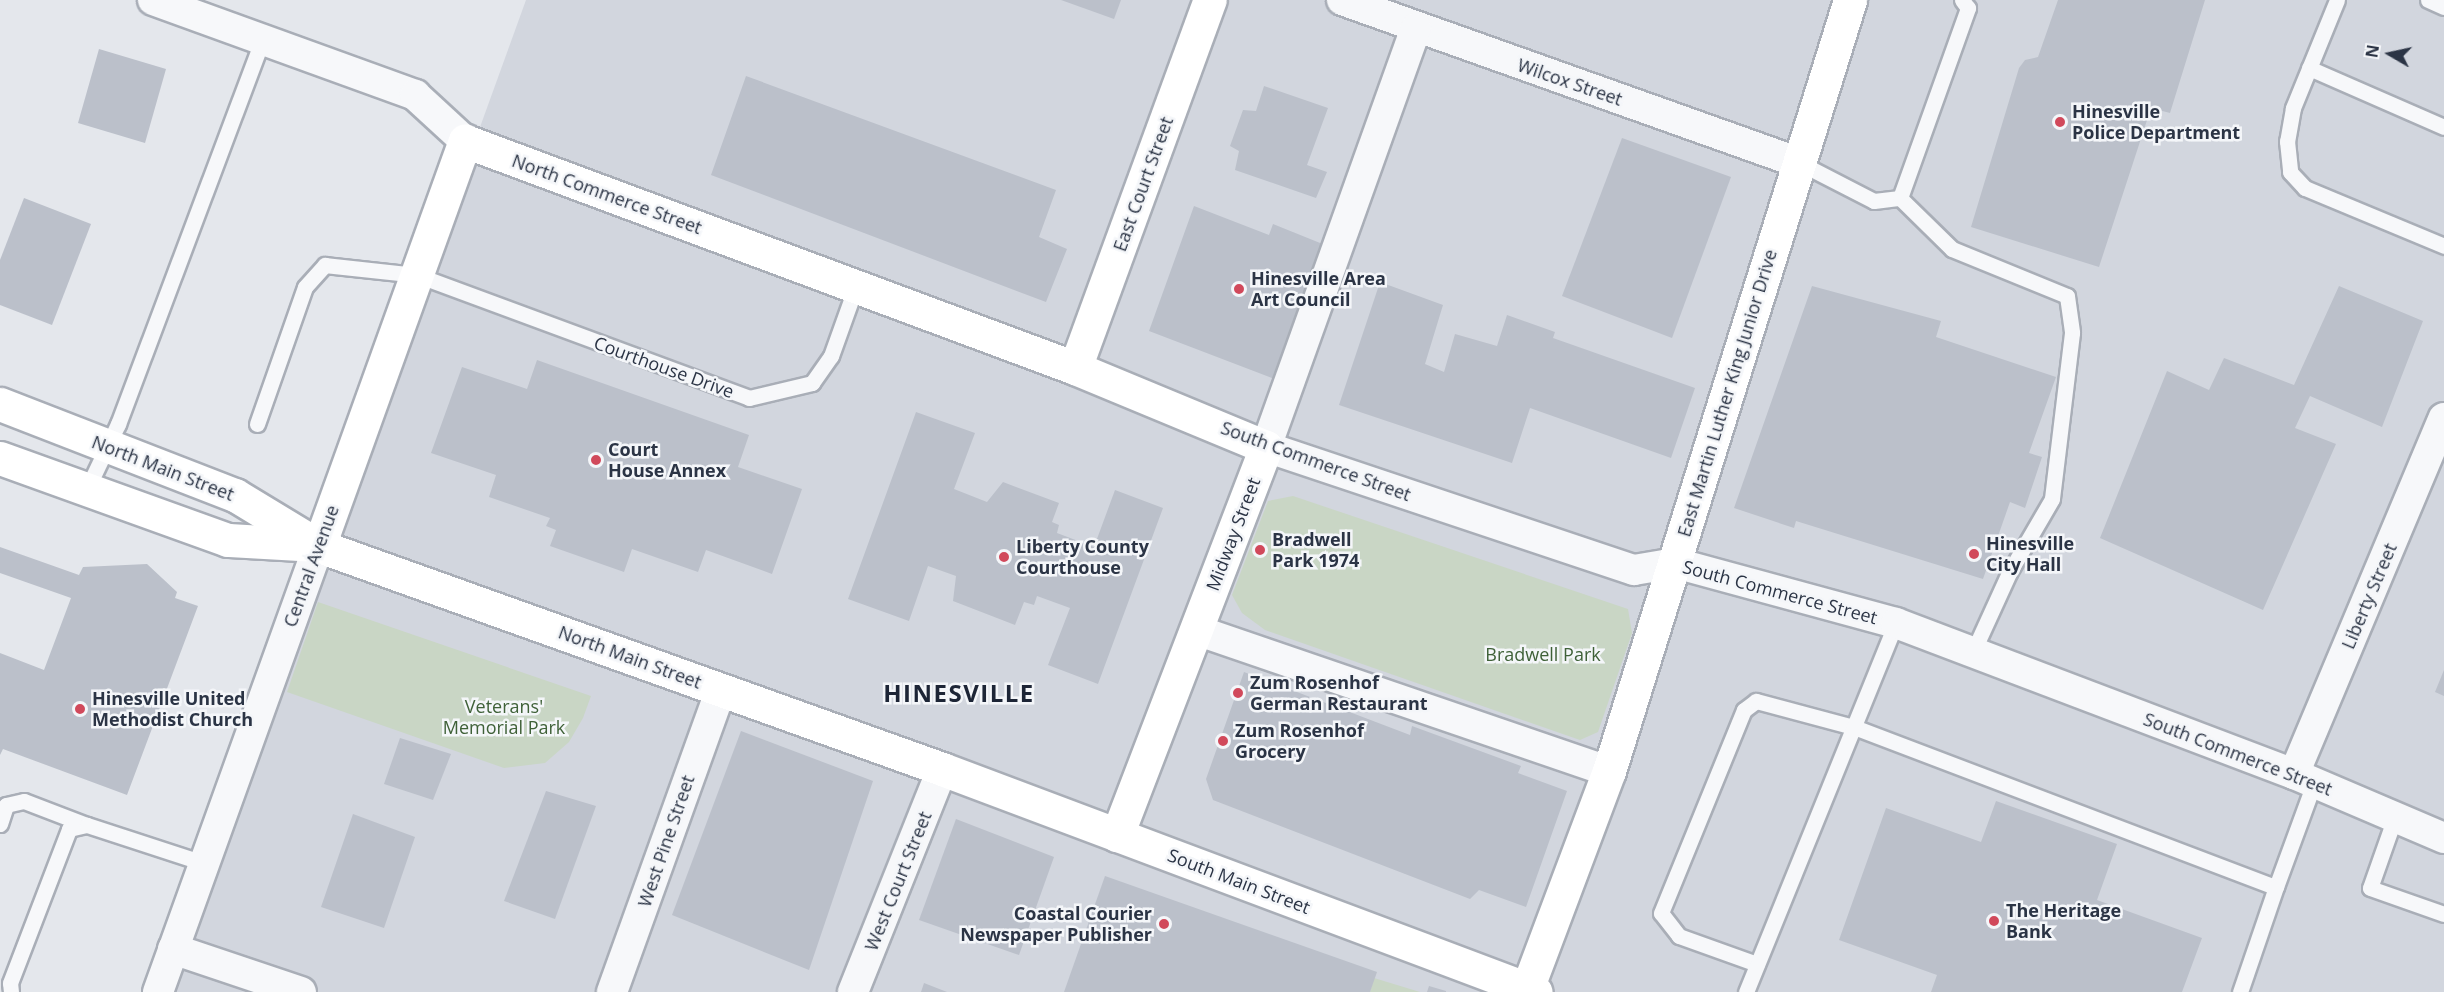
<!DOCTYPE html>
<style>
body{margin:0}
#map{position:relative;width:2444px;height:992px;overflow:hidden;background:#e4e7ec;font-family:"Open Sans",sans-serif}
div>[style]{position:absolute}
.built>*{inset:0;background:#d2d6de}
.green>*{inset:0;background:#c9d6c5}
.building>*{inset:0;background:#bbc0ca}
.roads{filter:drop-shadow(2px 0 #a9aeb7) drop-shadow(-2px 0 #a9aeb7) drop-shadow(0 2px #a9aeb7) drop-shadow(0 -2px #a9aeb7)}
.lane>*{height:15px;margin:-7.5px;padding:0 7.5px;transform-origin:7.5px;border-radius:7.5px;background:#f7f8fa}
.street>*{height:30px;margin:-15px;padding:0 15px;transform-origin:15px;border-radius:15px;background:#f7f8fa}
.secondary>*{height:33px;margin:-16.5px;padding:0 16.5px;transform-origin:16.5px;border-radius:16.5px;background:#fff}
.dots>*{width:16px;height:16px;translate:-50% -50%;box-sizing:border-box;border:3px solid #f4f6f9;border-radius:50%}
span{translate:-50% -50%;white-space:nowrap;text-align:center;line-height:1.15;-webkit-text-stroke:5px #f4f6f9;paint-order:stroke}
.street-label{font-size:18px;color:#2b3445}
.poi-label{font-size:18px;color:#2b3445;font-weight:700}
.left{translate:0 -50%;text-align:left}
.right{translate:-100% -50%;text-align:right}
.park-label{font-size:18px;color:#3f6138}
.district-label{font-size:24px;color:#1d2536;font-weight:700;letter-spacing:1.5px}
.north{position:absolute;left:2360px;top:24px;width:60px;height:60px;-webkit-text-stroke:4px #f4f6f9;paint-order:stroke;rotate:279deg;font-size:16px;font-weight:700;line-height:24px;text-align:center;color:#2b3445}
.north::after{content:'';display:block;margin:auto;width:21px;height:27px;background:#2b3445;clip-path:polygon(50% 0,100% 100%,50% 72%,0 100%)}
</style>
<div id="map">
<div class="built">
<i style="clip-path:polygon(526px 0,2444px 0,2444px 992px,167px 992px)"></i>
</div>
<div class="green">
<i style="clip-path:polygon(1293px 496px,1628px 609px,1632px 633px,1598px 732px,1580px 740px,1265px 630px,1242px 613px,1232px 595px,1268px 501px)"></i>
<i style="clip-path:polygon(318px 602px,591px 696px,583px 718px,569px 742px,545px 763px,504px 768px,287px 692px)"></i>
<i style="clip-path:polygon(1374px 978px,1420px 992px,1370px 992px)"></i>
</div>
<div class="building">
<i style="clip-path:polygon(1061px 0,1121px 0,1114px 19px)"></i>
<i style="clip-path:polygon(2058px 0,2205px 0,2170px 113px,2151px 108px,2099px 267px,1971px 227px,2019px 68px,2025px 60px,2038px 57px)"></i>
<i style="clip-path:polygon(99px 49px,166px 69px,145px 143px,78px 123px)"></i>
<i style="clip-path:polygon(746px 76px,1056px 190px,1039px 237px,1067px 249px,1046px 302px,711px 175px)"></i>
<i style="clip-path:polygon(1264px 86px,1328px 108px,1307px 165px,1327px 172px,1316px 198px,1235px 170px,1239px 151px,1230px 146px,1243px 110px,1256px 111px)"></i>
<i style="clip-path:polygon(1622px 138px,1731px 177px,1672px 338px,1562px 296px)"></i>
<i style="clip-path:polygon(24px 198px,91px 224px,52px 325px,0 305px,0 260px)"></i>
<i style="clip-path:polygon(1194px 206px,1269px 235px,1273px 224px,1330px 247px,1277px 380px,1149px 331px)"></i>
<i style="clip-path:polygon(1380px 282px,1443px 305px,1425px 364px,1444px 372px,1455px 334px,1497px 346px,1507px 315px,1555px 332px,1553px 338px,1695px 388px,1671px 458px,1530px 408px,1512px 463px,1339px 405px)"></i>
<i style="clip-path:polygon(1812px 286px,1941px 321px,1936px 337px,2056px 377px,2029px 453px,2042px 457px,2025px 508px,2010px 502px,1983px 579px,1796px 521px,1794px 528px,1734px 508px)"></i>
<i style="clip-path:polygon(2339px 286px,2423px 321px,2382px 427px,2310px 396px,2295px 428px,2336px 444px,2263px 610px,2100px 538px,2167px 371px,2209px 390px,2224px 358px,2294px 385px)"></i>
<i style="clip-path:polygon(537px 360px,749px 435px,738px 467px,802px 489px,772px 574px,706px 550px,698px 572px,632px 549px,624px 572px,550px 546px,556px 530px,546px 526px,550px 518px,489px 497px,496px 475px,431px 453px,462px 367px,527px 389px)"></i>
<i style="clip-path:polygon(916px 412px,975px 433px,954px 489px,987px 502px,1003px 482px,1059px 503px,1052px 522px,1059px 525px,1057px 533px,1094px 547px,1115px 490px,1163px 508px,1098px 684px,1048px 665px,1070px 608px,1037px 596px,1034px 605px,1024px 602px,1015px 625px,953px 601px,956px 576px,928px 566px,909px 621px,848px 599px)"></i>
<i style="clip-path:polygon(0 547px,79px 575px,83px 567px,147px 564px,177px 592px,175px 598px,198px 606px,127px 795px,3px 749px,0 755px,0 653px,44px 670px,71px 598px,0 573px)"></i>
<i style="clip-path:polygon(2444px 670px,2444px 696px,2435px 692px)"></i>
<i style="clip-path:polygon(1244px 672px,1410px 735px,1412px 726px,1521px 766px,1518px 773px,1567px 791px,1526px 907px,1479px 890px,1470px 899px,1213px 800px,1206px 779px)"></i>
<i style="clip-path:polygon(741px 731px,873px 781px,809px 970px,672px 915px)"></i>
<i style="clip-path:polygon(400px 738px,451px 754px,433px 800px,384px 784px)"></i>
<i style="clip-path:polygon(546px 791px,596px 806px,555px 919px,504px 901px)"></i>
<i style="clip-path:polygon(1996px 801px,2117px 844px,2097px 900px,2202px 938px,2182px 992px,1931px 992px,1937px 975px,1839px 940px,1886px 808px,1981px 842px)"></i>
<i style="clip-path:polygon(353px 814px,415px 837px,384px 928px,321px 907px)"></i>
<i style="clip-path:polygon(956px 819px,1054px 857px,1019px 955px,919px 920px)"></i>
<i style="clip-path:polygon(1105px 876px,1377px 972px,1370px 992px,1064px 992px)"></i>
<i style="clip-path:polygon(924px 983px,947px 992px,921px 992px)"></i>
<i style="clip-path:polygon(1429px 986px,1446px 991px,1446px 992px,1427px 992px)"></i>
</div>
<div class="roads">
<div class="lane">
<i style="left:2337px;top:0;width:117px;rotate:112.2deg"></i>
<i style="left:2293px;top:108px;width:34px;rotate:100deg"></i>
<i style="left:2287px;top:141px;width:31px;rotate:84deg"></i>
<i style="left:2290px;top:172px;width:22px;rotate:47deg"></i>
<i style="left:2305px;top:188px;width:151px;rotate:22.6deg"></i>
<i style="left:2428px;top:0;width:17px;rotate:24deg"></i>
<i style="left:2309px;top:68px;width:147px;rotate:23.6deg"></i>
<i style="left:1798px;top:162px;width:85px;rotate:27.2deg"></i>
<i style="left:1874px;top:201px;width:26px;rotate:-7deg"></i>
<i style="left:1900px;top:198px;width:202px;rotate:-70.3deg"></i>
<i style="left:1968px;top:8px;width:10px;rotate:-127deg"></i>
<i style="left:1900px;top:198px;width:73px;rotate:44.4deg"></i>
<i style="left:1952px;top:249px;width:124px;rotate:22.2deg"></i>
<i style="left:2067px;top:296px;width:37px;rotate:82deg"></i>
<i style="left:2072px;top:333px;width:167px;rotate:96.9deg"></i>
<i style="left:2052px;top:499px;width:86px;rotate:120.2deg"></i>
<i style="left:2009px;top:573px;width:87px;rotate:114.5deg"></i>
<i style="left:257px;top:424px;width:145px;rotate:-70.7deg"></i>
<i style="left:305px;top:287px;width:30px;rotate:-48deg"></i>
<i style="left:325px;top:265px;width:93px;rotate:6.2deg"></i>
<i style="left:417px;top:275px;width:354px;rotate:20.3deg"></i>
<i style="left:749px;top:398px;width:65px;rotate:-13.4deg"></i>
<i style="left:812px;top:383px;width:33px;rotate:-55deg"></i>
<i style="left:831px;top:356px;width:74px;rotate:-70.3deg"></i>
<i style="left:87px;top:489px;width:72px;rotate:-64.5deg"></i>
<i style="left:118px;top:424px;width:409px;rotate:-69.4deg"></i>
<i style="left:2395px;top:817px;width:75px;rotate:109.4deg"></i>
<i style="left:2370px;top:888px;width:78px;rotate:19.4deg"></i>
<i style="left:0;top:824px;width:20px;rotate:-72deg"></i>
<i style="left:6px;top:805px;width:18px;rotate:-13deg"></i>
<i style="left:24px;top:801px;width:67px;rotate:20.9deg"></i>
<i style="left:1757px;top:964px;width:83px;rotate:-160.3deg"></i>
<i style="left:1679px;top:936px;width:29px;rotate:-128deg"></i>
<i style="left:1661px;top:913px;width:219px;rotate:-67.8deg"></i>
<i style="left:1744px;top:710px;width:15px;rotate:-37deg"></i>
<i style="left:1756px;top:701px;width:101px;rotate:14.9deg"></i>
<i style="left:1854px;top:727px;width:451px;rotate:20.8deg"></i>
<i style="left:2276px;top:887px;width:111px;rotate:-69.9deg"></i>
<i style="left:11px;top:992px;width:9px;rotate:-96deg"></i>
<i style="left:10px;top:983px;width:165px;rotate:-69deg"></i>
<i style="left:69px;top:829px;width:18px;rotate:-13deg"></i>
<i style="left:87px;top:825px;width:122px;rotate:18.1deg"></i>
<i style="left:1746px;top:992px;width:398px;rotate:-67.9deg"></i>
<i style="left:2240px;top:992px;width:111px;rotate:-71.1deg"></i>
</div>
<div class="street">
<i style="left:153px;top:0;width:279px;rotate:19.9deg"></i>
<i style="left:415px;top:95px;width:68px;rotate:42.6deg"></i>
<i style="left:1342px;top:0;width:484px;rotate:19.6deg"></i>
<i style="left:1416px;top:28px;width:445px;rotate:109.7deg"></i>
<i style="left:1266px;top:447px;width:388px;rotate:18.5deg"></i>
<i style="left:1634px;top:570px;width:42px;rotate:-9.7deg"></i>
<i style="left:1675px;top:563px;width:229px;rotate:15.2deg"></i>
<i style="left:1896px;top:623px;width:426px;rotate:20.8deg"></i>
<i style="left:2294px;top:774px;width:163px;rotate:23.1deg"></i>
<i style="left:1196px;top:630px;width:436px;rotate:18.9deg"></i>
<i style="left:2294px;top:774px;width:386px;rotate:-67.2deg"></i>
<i style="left:173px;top:949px;width:135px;rotate:18.6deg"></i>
<i style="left:158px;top:992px;width:474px;rotate:-70.2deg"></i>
<i style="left:612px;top:992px;width:321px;rotate:-70.2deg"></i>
<i style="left:853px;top:992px;width:240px;rotate:-68.2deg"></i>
</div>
<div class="secondary">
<i style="left:1075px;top:368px;width:392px;rotate:-69.9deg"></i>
<i style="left:0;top:404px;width:252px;rotate:21.2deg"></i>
<i style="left:235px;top:495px;width:98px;rotate:31.3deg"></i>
<i style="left:319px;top:546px;width:662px;rotate:19.69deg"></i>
<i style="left:942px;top:769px;width:634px;rotate:20.58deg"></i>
<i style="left:0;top:458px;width:242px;rotate:19.8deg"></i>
<i style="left:228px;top:540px;width:86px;rotate:3.3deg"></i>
<i style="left:319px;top:546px;width:431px;rotate:-70.2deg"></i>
<i style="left:465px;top:141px;width:651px;rotate:20.41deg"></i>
<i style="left:1075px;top:368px;width:207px;rotate:22.5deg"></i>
<i style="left:1266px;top:447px;width:416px;rotate:111deg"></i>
<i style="left:1527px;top:989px;width:233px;rotate:-69.4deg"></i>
<i style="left:1609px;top:771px;width:808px;rotate:-72.64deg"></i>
</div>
</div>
<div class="dots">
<i style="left:2060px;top:122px;background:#d1495b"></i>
<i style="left:1239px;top:289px;background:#d1495b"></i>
<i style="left:596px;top:460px;background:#d1495b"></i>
<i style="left:1260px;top:550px;background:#d1495b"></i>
<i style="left:1974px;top:554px;background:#d1495b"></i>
<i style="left:1004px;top:557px;background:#d1495b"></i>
<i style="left:1238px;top:693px;background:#d1495b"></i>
<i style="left:80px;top:709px;background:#d1495b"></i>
<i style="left:1223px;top:741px;background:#d1495b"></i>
<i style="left:1994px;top:921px;background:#d1495b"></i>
<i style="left:1164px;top:924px;background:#d1495b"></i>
</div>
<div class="street-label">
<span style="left:1570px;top:82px;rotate:19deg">Wilcox Street</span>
<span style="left:1143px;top:184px;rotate:-70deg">East Court Street</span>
<span style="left:607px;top:194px;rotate:20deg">North Commerce Street</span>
<span style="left:664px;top:367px;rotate:20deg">Courthouse Drive</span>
<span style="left:1727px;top:393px;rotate:-73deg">East Martin Luther King Junior Drive</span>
<span style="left:1316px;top:461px;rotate:20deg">South Commerce Street</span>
<span style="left:163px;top:468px;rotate:21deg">North Main Street</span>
<span style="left:1233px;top:534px;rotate:-69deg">Midway Street</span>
<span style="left:311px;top:566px;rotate:-70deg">Central Avenue</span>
<span style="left:1780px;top:592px;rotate:15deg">South Commerce Street</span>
<span style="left:2369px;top:596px;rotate:-67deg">Liberty Street</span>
<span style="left:630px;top:657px;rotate:20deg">North Main Street</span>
<span style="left:2238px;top:754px;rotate:21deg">South Commerce Street</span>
<span style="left:666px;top:841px;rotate:-71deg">West Pine Street</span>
<span style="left:898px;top:881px;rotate:-68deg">West Court Street</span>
<span style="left:1239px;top:881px;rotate:21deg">South Main Street</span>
</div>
<div class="poi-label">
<span class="left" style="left:2072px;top:122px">Hinesville<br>Police Department</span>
<span class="left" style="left:1251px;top:289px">Hinesville Area<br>Art Council</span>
<span class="left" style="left:608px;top:460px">Court<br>House Annex</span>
<span class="left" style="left:1272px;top:550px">Bradwell<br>Park 1974</span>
<span class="left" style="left:1986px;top:554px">Hinesville<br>City Hall</span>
<span class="left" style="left:1016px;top:557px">Liberty County<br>Courthouse</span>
<span class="left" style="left:1250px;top:693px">Zum Rosenhof<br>German Restaurant</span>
<span class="left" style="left:92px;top:709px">Hinesville United<br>Methodist Church</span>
<span class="left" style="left:1235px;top:741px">Zum Rosenhof<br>Grocery</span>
<span class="left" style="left:2006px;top:921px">The Heritage<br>Bank</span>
<span class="right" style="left:1152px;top:924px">Coastal Courier<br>Newspaper Publisher</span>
</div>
<div class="park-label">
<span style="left:1543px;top:654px">Bradwell Park</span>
<span style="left:504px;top:717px">Veterans'<br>Memorial Park</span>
</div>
<div class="district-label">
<span style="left:959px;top:693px">HINESVILLE</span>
</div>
<div class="north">N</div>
</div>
